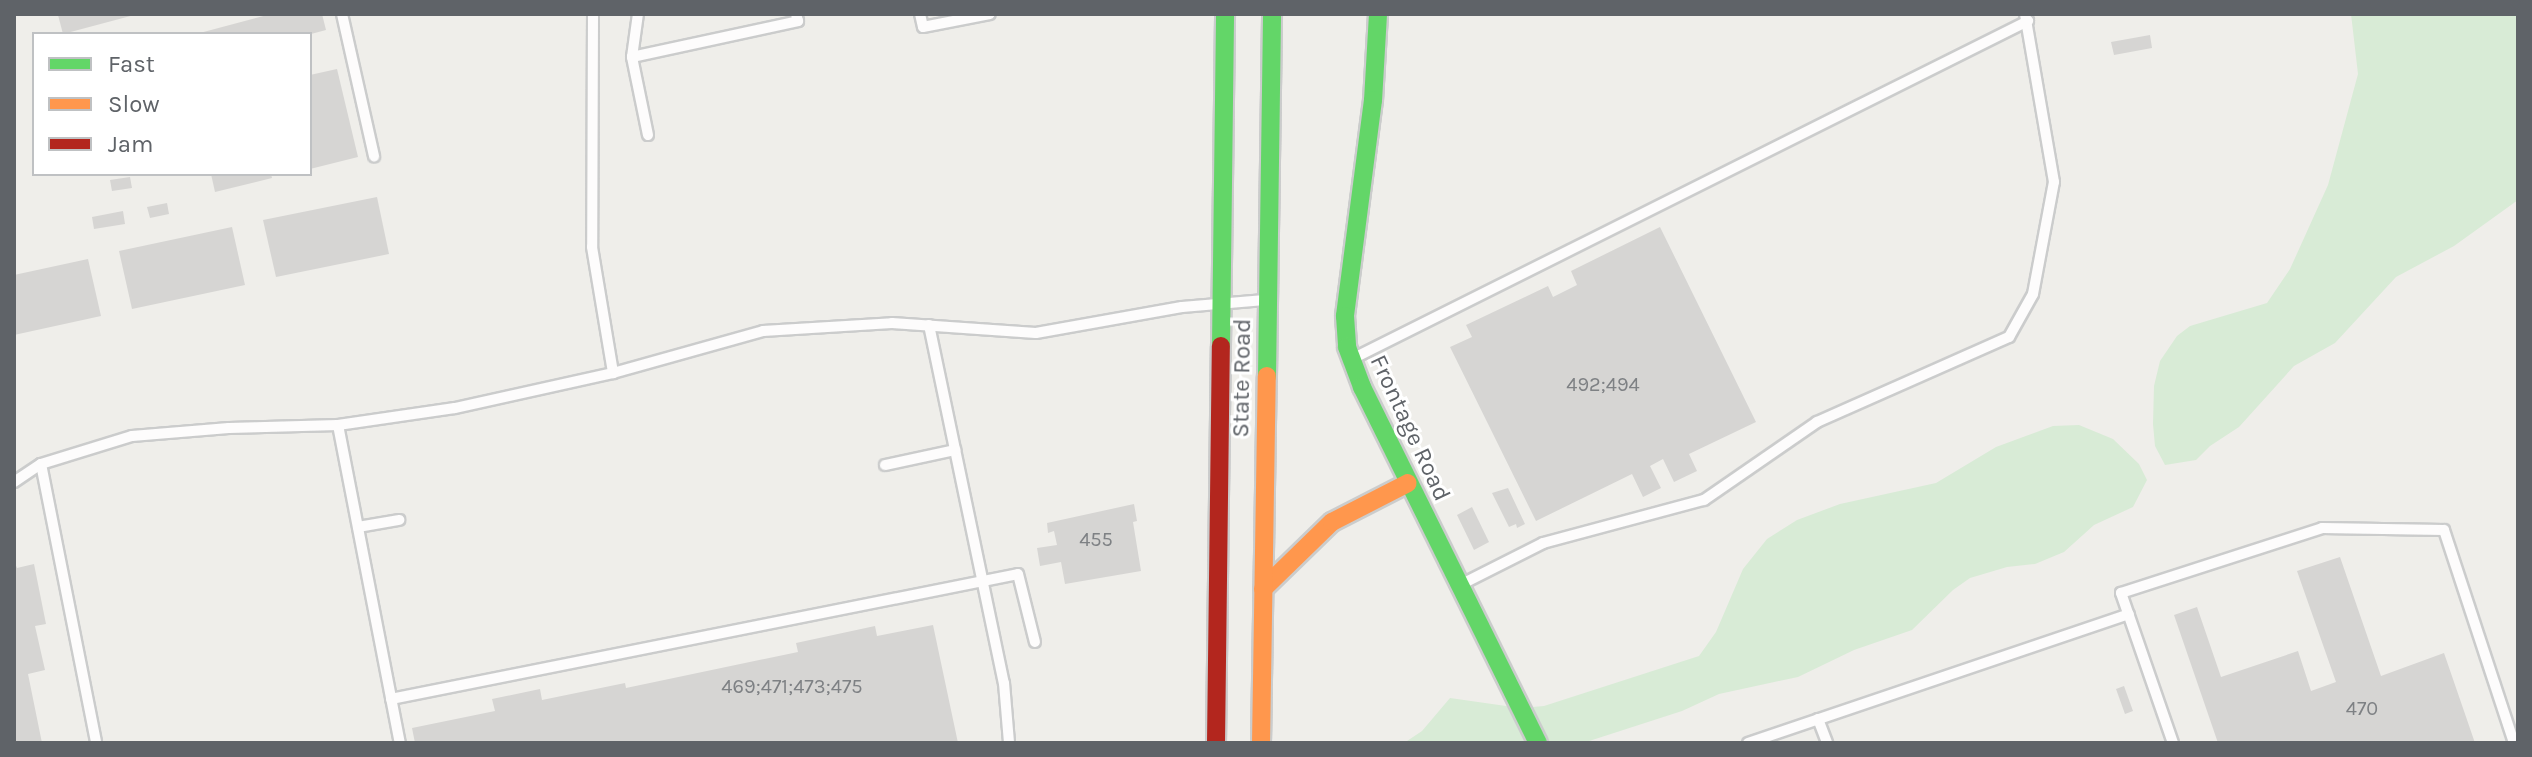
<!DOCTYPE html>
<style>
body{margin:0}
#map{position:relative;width:2532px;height:757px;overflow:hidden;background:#efeeea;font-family:Karla,sans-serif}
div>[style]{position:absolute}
.green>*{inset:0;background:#d8ebd6}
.building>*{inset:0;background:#d6d5d3}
.roads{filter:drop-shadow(2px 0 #cbcccc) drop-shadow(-2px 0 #cbcccc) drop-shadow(0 2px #cbcccc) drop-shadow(0 -2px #cbcccc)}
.lane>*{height:10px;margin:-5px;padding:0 5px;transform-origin:5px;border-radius:5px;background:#fdfcfc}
.fast>*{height:18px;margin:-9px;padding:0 9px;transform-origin:9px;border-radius:9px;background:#63d668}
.slow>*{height:18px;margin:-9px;padding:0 9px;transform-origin:9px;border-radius:9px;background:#ff974d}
.jam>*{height:18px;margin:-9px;padding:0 9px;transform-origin:9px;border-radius:9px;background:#b3261e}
span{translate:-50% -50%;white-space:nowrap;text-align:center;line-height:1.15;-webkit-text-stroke:6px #fff;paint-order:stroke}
.number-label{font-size:20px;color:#7e8184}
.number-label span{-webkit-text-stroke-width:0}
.street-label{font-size:24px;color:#5f6368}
.frame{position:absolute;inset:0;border:16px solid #5f6368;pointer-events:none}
.legend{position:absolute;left:32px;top:32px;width:280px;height:144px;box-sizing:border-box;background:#fff;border:2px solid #bfc1c3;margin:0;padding:10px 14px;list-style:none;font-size:24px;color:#5f6368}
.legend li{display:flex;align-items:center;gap:16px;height:40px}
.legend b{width:40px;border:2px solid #bfc1c3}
</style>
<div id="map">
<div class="green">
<i style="clip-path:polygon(2351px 14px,2518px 14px,2518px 200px,2454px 246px,2396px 277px,2335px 343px,2294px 366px,2239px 427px,2210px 446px,2196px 460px,2165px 465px,2155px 446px,2153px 424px,2154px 386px,2160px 361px,2177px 336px,2190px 326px,2267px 303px,2290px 269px,2328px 185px,2358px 74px)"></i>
<i style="clip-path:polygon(2079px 425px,2113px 439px,2139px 464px,2147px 480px,2133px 507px,2094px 525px,2064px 552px,2035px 564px,2007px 567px,1970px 578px,1953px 590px,1912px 630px,1854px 650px,1798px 677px,1719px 694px,1682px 711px,1583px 743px,1404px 743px,1422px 731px,1450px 698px,1520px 708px,1544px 706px,1699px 656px,1716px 632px,1743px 569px,1767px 539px,1797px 520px,1840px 504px,1936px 483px,1996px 447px,2053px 426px)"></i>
</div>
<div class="building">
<i style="clip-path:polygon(138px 14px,63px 34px,58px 15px,60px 14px)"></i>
<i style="clip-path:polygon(271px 14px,322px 14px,326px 30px,311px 34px,196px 34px)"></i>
<i style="clip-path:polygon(2150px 35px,2152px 48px,2114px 55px,2111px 42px)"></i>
<i style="clip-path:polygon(337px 69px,358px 157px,310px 169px,310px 75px)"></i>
<i style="clip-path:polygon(211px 174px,271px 174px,272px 178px,215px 192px)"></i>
<i style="clip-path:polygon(130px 177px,132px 188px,112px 191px,110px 180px)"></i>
<i style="clip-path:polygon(377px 197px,389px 254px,276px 277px,263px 220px)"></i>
<i style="clip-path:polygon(167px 203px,169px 214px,150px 218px,147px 207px)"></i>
<i style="clip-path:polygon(123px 211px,125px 224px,94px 229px,92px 217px)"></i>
<i style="clip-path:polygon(232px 227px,245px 285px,132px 309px,119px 251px)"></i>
<i style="clip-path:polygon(1660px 227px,1756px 422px,1689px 454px,1697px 471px,1674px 482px,1663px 459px,1650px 466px,1661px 488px,1643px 497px,1632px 474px,1536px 521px,1450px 347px,1472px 337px,1466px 325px,1548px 286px,1553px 297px,1577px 285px,1571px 271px)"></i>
<i style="clip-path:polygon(88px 259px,101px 316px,14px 335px,14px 275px)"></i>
<i style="clip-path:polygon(1508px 488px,1525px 524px,1517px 528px,1516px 524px,1509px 527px,1492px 493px)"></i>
<i style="clip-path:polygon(1134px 504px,1137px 521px,1133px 522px,1141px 571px,1065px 584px,1061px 562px,1040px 566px,1037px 548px,1057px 545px,1054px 531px,1048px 533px,1047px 523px)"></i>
<i style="clip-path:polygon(1472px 507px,1489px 542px,1474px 550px,1457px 515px)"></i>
<i style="clip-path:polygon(2340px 557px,2381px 676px,2444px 653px,2475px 743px,2218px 743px,2174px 615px,2197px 607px,2221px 677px,2298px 651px,2311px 691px,2336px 682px,2297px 571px)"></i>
<i style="clip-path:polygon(14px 561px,17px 568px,34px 564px,46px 624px,35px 626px,45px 670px,28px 674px,42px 743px,14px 743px)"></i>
<i style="clip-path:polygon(933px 625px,958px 743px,415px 743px,412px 728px,495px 711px,492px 699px,540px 689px,542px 700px,625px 683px,626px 688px,798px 652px,796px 643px,875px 626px,877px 636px)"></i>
<i style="clip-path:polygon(2124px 686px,2133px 711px,2125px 714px,2116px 689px)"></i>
</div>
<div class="roads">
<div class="lane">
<i style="left:342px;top:14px;width:146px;rotate:77.3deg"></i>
<i style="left:593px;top:14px;width:233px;rotate:90.2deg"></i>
<i style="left:592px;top:247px;width:128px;rotate:80.5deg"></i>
<i style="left:613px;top:373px;width:156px;rotate:-15.6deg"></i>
<i style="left:763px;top:331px;width:129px;rotate:-3.5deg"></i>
<i style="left:892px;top:323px;width:144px;rotate:4deg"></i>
<i style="left:1036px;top:333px;width:148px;rotate:-10.1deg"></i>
<i style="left:1182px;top:307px;width:83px;rotate:-4.8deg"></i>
<i style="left:920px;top:14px;width:13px;rotate:77deg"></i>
<i style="left:923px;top:27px;width:68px;rotate:-11deg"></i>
<i style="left:632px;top:57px;width:43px;rotate:-82.1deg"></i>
<i style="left:648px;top:135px;width:80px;rotate:-101.6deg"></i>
<i style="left:632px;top:57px;width:170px;rotate:-12.2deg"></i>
<i style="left:798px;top:21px;width:7px;rotate:-106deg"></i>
<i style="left:929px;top:325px;width:366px;rotate:78.2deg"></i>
<i style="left:1004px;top:683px;width:60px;rotate:85.2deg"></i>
<i style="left:1352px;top:359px;width:756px;rotate:-26.57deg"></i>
<i style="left:338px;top:425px;width:324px;rotate:79deg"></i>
<i style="left:41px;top:464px;width:284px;rotate:78.8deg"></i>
<i style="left:885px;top:465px;width:72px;rotate:-12.1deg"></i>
<i style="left:14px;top:482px;width:32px;rotate:-34deg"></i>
<i style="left:41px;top:464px;width:95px;rotate:-17.1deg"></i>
<i style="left:132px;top:436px;width:97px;rotate:-4.7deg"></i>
<i style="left:229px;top:428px;width:109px;rotate:-1.6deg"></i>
<i style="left:338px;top:425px;width:118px;rotate:-8.3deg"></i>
<i style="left:455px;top:408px;width:162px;rotate:-12.5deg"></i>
<i style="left:358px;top:527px;width:42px;rotate:-9.7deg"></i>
<i style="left:1462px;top:584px;width:91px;rotate:-26.8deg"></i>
<i style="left:1543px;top:543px;width:167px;rotate:-15deg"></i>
<i style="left:1704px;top:500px;width:137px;rotate:-34.6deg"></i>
<i style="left:1817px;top:422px;width:210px;rotate:-23.9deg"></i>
<i style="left:2009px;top:337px;width:49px;rotate:-60.8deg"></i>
<i style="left:2033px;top:294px;width:114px;rotate:-79.4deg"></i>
<i style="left:2054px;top:182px;width:170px;rotate:-99.8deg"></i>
<i style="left:391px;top:699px;width:639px;rotate:-11.27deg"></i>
<i style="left:1018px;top:574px;width:70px;rotate:76deg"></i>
<i style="left:1818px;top:719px;width:26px;rotate:69deg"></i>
<i style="left:1748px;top:743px;width:402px;rotate:-18.7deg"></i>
<i style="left:2173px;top:743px;width:159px;rotate:-109.1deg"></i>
<i style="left:2121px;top:593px;width:211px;rotate:-17.9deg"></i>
<i style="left:2322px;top:528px;width:122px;rotate:0.9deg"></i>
<i style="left:2444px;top:530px;width:224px;rotate:71.8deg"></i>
</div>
<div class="fast">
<i style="left:1378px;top:14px;width:86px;rotate:93.3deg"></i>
<i style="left:1373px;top:100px;width:218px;rotate:97.4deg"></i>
<i style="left:1345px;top:316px;width:31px;rotate:86deg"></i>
<i style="left:1347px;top:347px;width:43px;rotate:69.4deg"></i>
<i style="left:1362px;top:387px;width:397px;rotate:63.7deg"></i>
<i style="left:1221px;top:346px;width:332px;rotate:-89.3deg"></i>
<i style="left:1267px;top:376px;width:362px;rotate:-89.2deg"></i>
</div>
<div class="slow">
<i style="left:1263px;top:589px;width:96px;rotate:-44.2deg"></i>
<i style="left:1332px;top:522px;width:85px;rotate:-27.2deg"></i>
<i style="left:1261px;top:743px;width:367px;rotate:-89.1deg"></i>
</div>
<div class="jam">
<i style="left:1216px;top:743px;width:397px;rotate:-89.3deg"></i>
</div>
</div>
<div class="number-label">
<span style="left:1603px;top:384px">492;494</span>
<span style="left:1096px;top:539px">455</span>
<span style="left:792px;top:686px">469;471;473;475</span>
<span style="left:2362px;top:708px">470</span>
</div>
<div class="street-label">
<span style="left:1242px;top:378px;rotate:-89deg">State Road</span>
<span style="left:1410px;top:428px;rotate:65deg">Frontage Road</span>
</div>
<div class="frame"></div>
<ul class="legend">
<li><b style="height:10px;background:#63d668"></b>Fast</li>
<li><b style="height:10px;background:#ff974d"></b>Slow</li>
<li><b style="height:10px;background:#b3261e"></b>Jam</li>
</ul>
</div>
